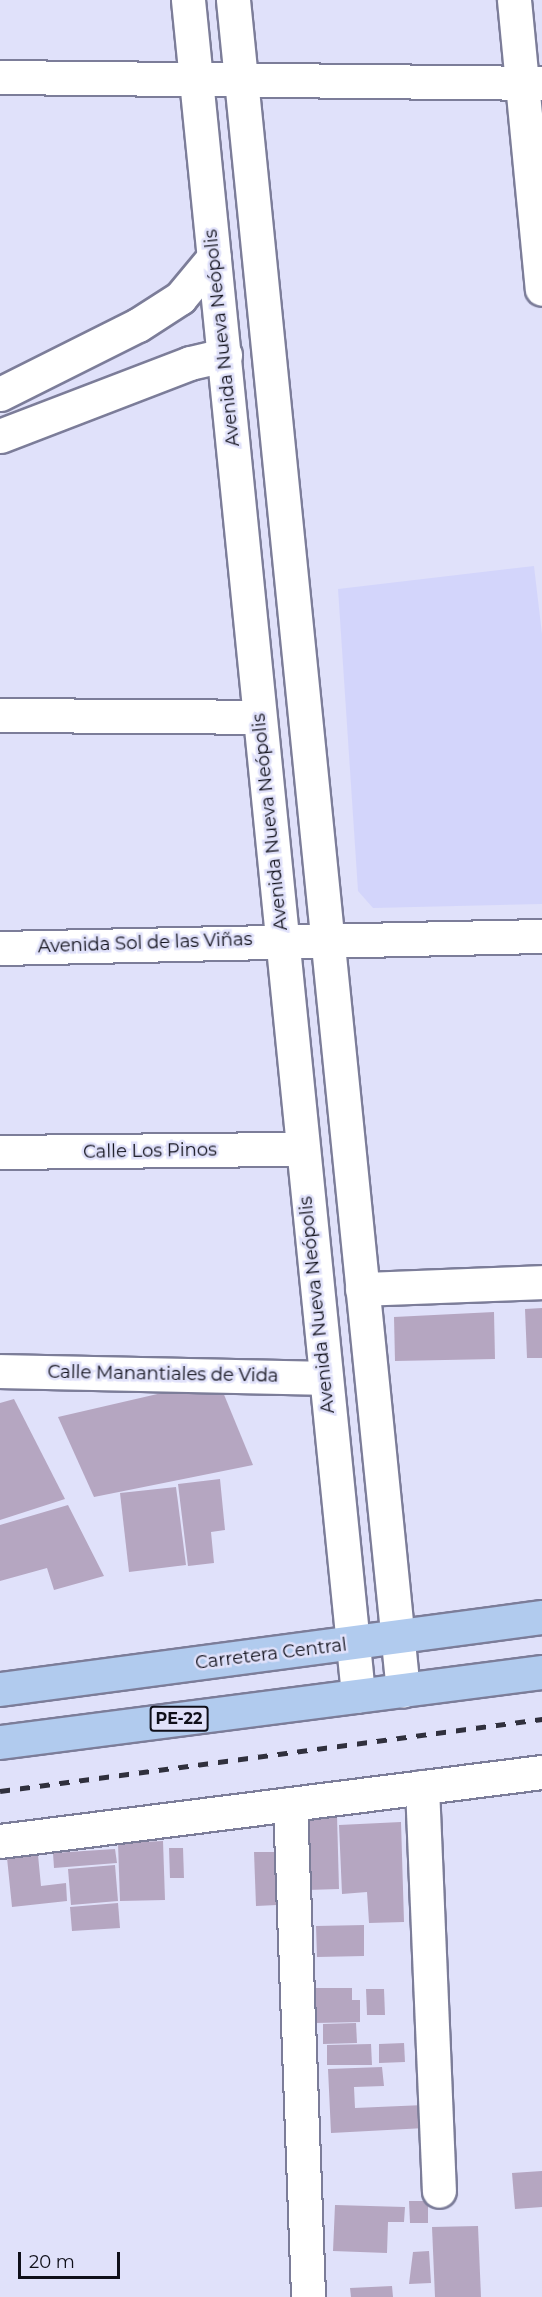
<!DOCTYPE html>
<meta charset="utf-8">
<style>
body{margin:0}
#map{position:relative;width:542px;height:2297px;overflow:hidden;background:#e0e1fa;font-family:Montserrat,sans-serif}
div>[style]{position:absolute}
.built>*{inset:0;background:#d3d5fb}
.building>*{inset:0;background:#b5a6c1}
.roads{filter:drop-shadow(2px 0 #7c7d99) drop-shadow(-2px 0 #7c7d99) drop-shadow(0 2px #7c7d99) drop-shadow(0 -2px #7c7d99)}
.street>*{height:33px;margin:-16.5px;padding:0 16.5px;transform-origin:16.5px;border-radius:16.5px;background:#fff}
.secondary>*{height:33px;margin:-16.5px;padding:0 16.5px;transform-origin:16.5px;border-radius:16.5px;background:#fff}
.highway>*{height:33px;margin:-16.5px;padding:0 16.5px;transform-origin:16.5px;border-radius:16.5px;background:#b1cbee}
.rail>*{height:4.5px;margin-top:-2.25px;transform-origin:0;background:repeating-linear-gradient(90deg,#30303d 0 10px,transparent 0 20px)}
span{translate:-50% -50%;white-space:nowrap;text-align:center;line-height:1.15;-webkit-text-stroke:5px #e0e1fa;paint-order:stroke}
.shield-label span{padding:2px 4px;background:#e0e1fa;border:2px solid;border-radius:4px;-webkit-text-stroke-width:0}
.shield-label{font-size:16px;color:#0f0f19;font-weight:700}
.street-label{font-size:18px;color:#0f0f19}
.scale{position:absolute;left:18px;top:2252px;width:102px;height:27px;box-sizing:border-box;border:3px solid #0f0f19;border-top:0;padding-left:8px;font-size:18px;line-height:21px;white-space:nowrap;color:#0f0f19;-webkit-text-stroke:4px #e0e1fa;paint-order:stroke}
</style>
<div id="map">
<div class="built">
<i style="clip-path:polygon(534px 566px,542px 634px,542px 904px,373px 908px,358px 891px,338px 589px)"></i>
</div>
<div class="building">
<i style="clip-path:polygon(542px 1308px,542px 1358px,527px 1358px,525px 1309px)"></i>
<i style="clip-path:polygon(494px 1312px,495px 1359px,395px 1361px,394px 1317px)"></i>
<i style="clip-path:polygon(218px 1380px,253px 1465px,94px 1497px,58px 1417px)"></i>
<i style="clip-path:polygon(14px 1399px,65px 1499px,0 1520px,0 1403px)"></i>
<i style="clip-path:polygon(220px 1479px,225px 1530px,211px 1532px,214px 1563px,188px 1566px,178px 1484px)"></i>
<i style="clip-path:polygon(176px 1487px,186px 1565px,129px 1572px,120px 1493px)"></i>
<i style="clip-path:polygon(68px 1505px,104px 1576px,54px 1590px,47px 1568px,0 1581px,0 1525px)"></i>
<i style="clip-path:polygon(337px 1815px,339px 1889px,307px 1890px,304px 1816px)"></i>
<i style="clip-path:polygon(401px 1822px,404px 1922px,369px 1923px,367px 1892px,342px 1894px,339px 1825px)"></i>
<i style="clip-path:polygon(163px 1841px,165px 1900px,120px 1901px,118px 1843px)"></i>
<i style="clip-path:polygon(169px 1848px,183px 1848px,184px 1878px,170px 1878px)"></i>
<i style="clip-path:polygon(115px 1849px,117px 1863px,54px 1868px,53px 1853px)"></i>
<i style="clip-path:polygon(254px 1852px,276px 1852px,277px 1905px,256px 1906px)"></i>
<i style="clip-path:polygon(38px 1855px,41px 1886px,66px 1883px,67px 1901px,12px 1907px,7px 1858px)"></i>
<i style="clip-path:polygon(115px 1865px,118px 1901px,71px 1905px,68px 1869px)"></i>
<i style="clip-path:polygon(118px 1903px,120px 1928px,72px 1931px,70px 1907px)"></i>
<i style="clip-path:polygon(364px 1925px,364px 1956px,317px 1957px,316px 1926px)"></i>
<i style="clip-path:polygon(314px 1988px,352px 1988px,352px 2000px,360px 2000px,360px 2022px,315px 2023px)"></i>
<i style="clip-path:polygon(366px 1989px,384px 1989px,385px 2015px,367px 2015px)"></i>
<i style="clip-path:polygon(356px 2023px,357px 2043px,323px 2044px,323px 2024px)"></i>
<i style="clip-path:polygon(404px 2043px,405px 2062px,379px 2063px,379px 2044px)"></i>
<i style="clip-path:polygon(371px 2044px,372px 2065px,327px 2065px,327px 2045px)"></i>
<i style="clip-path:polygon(382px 2067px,384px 2086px,354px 2087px,355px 2108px,424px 2105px,425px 2128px,331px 2133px,328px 2069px)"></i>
<i style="clip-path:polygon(542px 2171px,542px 2207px,515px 2209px,512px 2173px)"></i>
<i style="clip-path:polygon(409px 2201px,428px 2201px,428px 2223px,410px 2223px)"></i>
<i style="clip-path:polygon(335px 2205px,405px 2207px,404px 2222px,388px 2222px,387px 2253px,333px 2251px)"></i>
<i style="clip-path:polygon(478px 2226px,481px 2297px,435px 2297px,432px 2227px)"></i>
<i style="clip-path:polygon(429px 2251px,431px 2283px,409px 2284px,413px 2252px)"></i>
<i style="clip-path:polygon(392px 2286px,393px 2297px,351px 2297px,350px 2288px)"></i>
</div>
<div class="roads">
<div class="street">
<i style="left:514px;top:0;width:290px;rotate:84.5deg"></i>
<i style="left:0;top:77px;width:542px;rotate:0.63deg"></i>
<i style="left:0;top:715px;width:259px;rotate:0.4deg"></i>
<i style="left:0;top:948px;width:542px;rotate:-1.27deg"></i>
<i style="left:0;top:1152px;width:299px;rotate:-0.6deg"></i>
<i style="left:362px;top:1289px;width:180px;rotate:-2.2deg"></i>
<i style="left:0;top:1371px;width:326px;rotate:1.2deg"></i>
<i style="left:422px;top:1787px;width:404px;rotate:87.6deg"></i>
<i style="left:290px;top:1804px;width:493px;rotate:87.9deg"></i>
<i style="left:0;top:1841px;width:546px;rotate:-7.26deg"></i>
</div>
<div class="secondary">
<i style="left:188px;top:0;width:1704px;rotate:84.27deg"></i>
<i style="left:233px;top:0;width:1699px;rotate:84.26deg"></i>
<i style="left:0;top:394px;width:154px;rotate:-26.6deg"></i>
<i style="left:138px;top:325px;width:50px;rotate:-32.7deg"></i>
<i style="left:180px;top:298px;width:53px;rotate:-50.3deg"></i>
<i style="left:0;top:436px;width:204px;rotate:-21deg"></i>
<i style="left:190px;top:363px;width:36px;rotate:-13deg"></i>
</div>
<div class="highway">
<i style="left:0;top:1689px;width:547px;rotate:-7.57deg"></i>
<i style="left:0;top:1742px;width:547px;rotate:-7.36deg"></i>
</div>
</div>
<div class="rail">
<i style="left:0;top:1791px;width:547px;rotate:-7.57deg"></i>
</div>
<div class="shield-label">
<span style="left:179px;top:1719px">PE-22</span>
</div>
<div class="street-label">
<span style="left:222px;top:338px;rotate:-96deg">Avenida Nueva Neópolis</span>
<span style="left:270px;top:822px;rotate:-96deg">Avenida Nueva Neópolis</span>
<span style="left:145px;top:943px;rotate:-2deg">Avenida Sol de las Viñas</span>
<span style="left:150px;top:1151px;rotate:-1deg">Calle Los Pinos</span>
<span style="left:317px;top:1305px;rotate:-96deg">Avenida Nueva Neópolis</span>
<span style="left:163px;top:1374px;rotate:1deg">Calle Manantiales de Vida</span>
<span style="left:271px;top:1654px;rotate:-7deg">Carretera Central</span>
</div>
<div class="scale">20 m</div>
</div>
